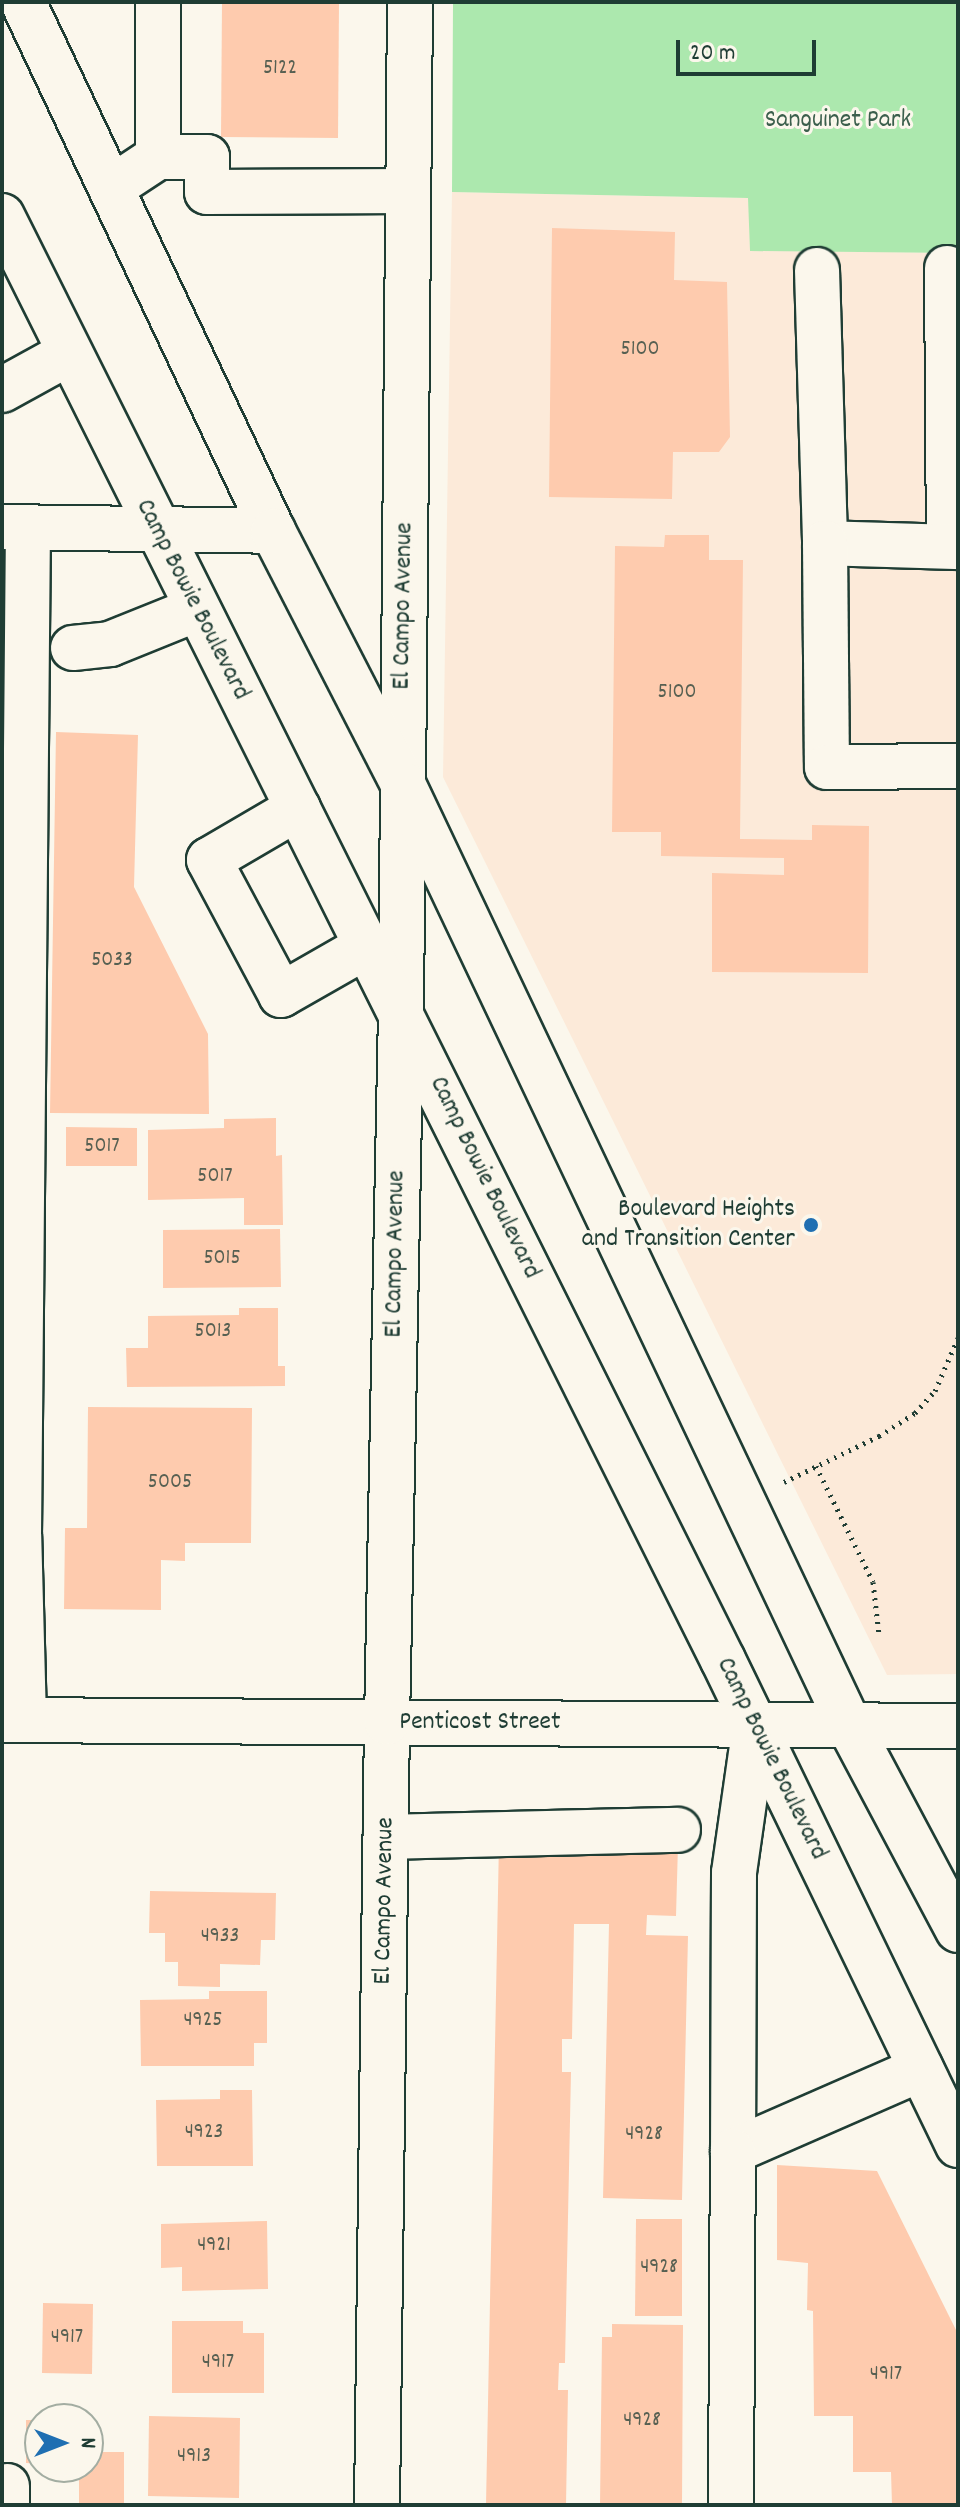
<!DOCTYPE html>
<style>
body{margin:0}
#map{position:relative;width:960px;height:2507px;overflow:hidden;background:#fbf7ec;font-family:Dekko,sans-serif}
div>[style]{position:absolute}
.built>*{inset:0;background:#fcead9}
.green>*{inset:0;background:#ace8ae}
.building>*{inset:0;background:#fecbae}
.path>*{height:5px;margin-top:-2.5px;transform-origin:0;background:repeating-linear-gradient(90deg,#1f3d34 0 2px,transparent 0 8px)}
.roads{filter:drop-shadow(2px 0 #1f3d34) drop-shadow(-2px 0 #1f3d34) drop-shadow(0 2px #1f3d34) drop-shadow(0 -2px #1f3d34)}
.minor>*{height:44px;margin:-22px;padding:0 22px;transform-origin:22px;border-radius:22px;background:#fbf7ec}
.major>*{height:44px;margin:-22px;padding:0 22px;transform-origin:22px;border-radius:22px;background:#fbf7ec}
.dots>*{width:22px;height:22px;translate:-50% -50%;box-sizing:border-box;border:4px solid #fbf7ec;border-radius:50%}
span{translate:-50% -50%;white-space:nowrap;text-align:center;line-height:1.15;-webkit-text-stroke:6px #fbf7ec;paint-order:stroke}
.number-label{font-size:22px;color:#576052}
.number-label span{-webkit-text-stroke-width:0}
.park-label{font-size:26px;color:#3b5f4c}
.street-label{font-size:26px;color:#1f3d34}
.poi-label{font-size:26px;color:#1f3d34}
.right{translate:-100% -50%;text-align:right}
.frame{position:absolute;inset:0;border:4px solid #1f3d34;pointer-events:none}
.north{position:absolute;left:24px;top:2403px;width:80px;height:80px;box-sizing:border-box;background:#fbf7ec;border:2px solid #a3ada2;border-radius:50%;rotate:90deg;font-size:22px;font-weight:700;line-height:32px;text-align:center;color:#1f3d34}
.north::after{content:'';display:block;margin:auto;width:28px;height:36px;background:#1f6fb2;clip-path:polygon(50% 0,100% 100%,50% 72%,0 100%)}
.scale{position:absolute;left:676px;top:40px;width:140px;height:36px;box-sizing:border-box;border:4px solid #1f3d34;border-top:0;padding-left:10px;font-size:24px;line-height:28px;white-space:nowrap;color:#1f3d34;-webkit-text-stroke:6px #fbf7ec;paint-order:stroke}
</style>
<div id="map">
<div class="built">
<i style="clip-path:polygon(452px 192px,749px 198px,750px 250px,958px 253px,958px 1674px,887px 1675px,443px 777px)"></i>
</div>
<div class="green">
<i style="clip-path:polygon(453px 2px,958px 2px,958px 253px,750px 251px,748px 198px,452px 192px)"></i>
</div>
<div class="building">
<i style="clip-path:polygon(222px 2px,339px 2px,338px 138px,221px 137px)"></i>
<i style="clip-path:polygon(552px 228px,675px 232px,674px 280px,727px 282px,730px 437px,719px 452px,673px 452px,672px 499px,549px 497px)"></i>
<i style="clip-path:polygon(665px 535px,709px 535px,709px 560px,743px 560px,740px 839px,812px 840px,812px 825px,869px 826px,868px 973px,712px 972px,712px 873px,784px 875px,784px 858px,661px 856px,661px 832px,612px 832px,615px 546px,664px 547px)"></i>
<i style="clip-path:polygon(56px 732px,138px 735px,134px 887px,208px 1034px,209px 1114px,50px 1113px)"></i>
<i style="clip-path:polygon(276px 1118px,276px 1156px,282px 1155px,283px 1225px,244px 1225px,244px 1198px,148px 1200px,148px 1130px,224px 1128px,224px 1119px)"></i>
<i style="clip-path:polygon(66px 1127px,137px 1128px,137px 1166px,66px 1166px)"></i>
<i style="clip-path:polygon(280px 1229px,281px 1287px,163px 1288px,163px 1230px)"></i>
<i style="clip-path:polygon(239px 1308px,278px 1308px,278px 1366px,285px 1366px,285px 1386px,127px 1387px,126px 1348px,148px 1348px,148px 1316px,239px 1315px)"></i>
<i style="clip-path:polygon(88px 1407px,252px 1408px,251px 1543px,185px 1543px,185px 1561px,161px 1560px,161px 1610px,64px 1609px,65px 1528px,87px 1528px)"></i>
<i style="clip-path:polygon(499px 1841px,678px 1845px,676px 1916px,647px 1915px,646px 1935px,688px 1936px,682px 2200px,603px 2198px,609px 1924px,574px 1924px,572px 2039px,562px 2039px,562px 2072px,571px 2072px,565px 2363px,559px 2363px,558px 2390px,568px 2390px,566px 2505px,486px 2505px)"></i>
<i style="clip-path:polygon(150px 1891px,276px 1893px,275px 1940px,261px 1940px,260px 1965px,220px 1964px,220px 1987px,178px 1986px,178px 1962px,165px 1962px,165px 1933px,149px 1933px)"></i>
<i style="clip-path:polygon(209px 1991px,267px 1991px,267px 2043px,254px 2043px,254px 2066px,141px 2066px,140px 2000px,209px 1999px)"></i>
<i style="clip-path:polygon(220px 2090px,252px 2090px,253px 2166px,157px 2166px,156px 2100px,220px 2099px)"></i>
<i style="clip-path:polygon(777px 2165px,877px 2171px,958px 2334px,958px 2505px,892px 2505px,891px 2472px,853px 2472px,853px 2416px,814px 2416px,813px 2311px,807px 2310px,808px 2263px,777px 2260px)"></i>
<i style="clip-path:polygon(636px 2219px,682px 2219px,682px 2316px,635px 2316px)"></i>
<i style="clip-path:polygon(267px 2221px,268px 2289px,182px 2291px,182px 2267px,161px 2268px,161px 2224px)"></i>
<i style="clip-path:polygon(43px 2303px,93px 2304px,92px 2374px,42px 2373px)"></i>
<i style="clip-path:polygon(172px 2321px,243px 2321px,243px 2333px,264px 2333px,264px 2393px,172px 2393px)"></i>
<i style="clip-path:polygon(612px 2324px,683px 2325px,682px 2505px,600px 2505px,602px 2337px,612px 2337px)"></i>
<i style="clip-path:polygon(149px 2416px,240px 2418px,239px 2498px,148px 2496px)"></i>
<i style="clip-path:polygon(26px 2420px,40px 2420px,40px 2464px,26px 2463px)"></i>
<i style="clip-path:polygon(88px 2452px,124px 2452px,124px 2505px,79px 2505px,79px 2467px,88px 2467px)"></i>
</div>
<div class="path">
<i style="left:816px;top:1466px;width:129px;rotate:63.8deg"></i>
<i style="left:873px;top:1582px;width:53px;rotate:83.5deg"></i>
<i style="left:784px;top:1482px;width:106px;rotate:-25.8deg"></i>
<i style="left:879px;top:1436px;width:43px;rotate:-32.6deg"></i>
<i style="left:915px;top:1413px;width:30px;rotate:-48deg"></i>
<i style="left:935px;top:1391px;width:58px;rotate:-66.5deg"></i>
</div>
<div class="roads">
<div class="minor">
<i style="left:158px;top:157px;width:49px"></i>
<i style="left:207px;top:157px;width:35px;rotate:90deg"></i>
<i style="left:207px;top:192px;width:201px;rotate:-0.3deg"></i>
<i style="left:111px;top:188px;width:56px;rotate:-33.4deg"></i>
<i style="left:158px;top:157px;width:155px;rotate:-90deg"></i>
<i style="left:947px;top:268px;width:278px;rotate:89.6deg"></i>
<i style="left:817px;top:270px;width:273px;rotate:88.3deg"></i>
<i style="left:2px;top:390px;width:77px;rotate:-28.9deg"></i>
<i style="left:2px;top:527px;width:271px;rotate:0.8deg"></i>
<i style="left:958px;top:547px;width:133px;rotate:-178.3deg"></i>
<i style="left:825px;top:543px;width:224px;rotate:89.5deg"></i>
<i style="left:827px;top:767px;width:131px;rotate:-0.4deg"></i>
<i style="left:73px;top:648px;width:37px;rotate:-6deg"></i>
<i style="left:110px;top:644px;width:94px;rotate:-21.9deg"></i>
<i style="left:298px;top:808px;width:103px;rotate:149.7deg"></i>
<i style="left:209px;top:860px;width:153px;rotate:61.9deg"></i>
<i style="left:281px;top:995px;width:99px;rotate:-29.7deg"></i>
<i style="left:2px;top:1720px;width:956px;rotate:0.36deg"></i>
<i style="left:24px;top:1720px;width:185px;rotate:-91.5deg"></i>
<i style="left:19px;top:1535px;width:1008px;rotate:-89.49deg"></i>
<i style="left:755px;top:1725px;width:149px;rotate:98.1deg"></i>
<i style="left:734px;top:1873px;width:278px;rotate:90.2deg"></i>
<i style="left:733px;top:2151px;width:205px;rotate:-23.6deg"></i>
<i style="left:386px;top:1837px;width:292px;rotate:-1.4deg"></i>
<i style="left:7px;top:2486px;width:19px;rotate:90deg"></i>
<i style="left:377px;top:2505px;width:783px;rotate:-89.27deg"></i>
<i style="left:387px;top:1722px;width:711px;rotate:-88.87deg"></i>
<i style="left:401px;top:1011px;width:1009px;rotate:-89.49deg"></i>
<i style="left:731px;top:2505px;width:354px;rotate:-89.7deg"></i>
</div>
<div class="major">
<i style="left:23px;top:2px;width:585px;rotate:64.71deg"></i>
<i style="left:273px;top:531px;width:284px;rotate:62.8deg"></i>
<i style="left:403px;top:784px;width:1041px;rotate:64.64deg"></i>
<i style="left:849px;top:1725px;width:232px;rotate:62deg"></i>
<i style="left:2px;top:216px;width:1614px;rotate:63.47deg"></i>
<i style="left:723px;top:1660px;width:539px;rotate:64.15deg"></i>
</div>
</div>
<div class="dots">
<i style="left:811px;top:1225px;background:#1f6fb2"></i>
</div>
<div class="number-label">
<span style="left:280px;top:69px">5122</span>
<span style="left:640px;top:350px">5100</span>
<span style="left:677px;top:693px">5100</span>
<span style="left:112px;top:961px">5033</span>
<span style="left:102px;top:1147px">5017</span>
<span style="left:215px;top:1177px">5017</span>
<span style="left:222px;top:1259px">5015</span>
<span style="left:213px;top:1332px">5013</span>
<span style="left:170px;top:1483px">5005</span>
<span style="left:220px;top:1937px">4933</span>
<span style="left:203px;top:2021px">4925</span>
<span style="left:204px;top:2133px">4923</span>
<span style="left:644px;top:2135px">4928</span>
<span style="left:214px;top:2246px">4921</span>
<span style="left:659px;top:2268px">4928</span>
<span style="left:67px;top:2338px">4917</span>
<span style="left:218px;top:2363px">4917</span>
<span style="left:886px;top:2375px">4917</span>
<span style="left:642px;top:2421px">4928</span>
<span style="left:194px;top:2457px">4913</span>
</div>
<div class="park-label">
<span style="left:838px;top:121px">Sanguinet Park</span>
</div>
<div class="street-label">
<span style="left:192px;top:600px;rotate:63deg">Camp Bowie Boulevard</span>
<span style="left:404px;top:606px;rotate:-89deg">El Campo Avenue</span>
<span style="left:484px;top:1178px;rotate:64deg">Camp Bowie Boulevard</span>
<span style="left:396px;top:1254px;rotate:-89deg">El Campo Avenue</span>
<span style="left:480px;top:1723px">Penticost Street</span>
<span style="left:771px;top:1759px;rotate:64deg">Camp Bowie Boulevard</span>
<span style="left:385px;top:1901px;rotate:-89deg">El Campo Avenue</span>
</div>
<div class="poi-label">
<span class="right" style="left:795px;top:1225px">Boulevard Heights<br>and Transition Center</span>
</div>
<div class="frame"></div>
<div class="north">N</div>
<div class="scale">20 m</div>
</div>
